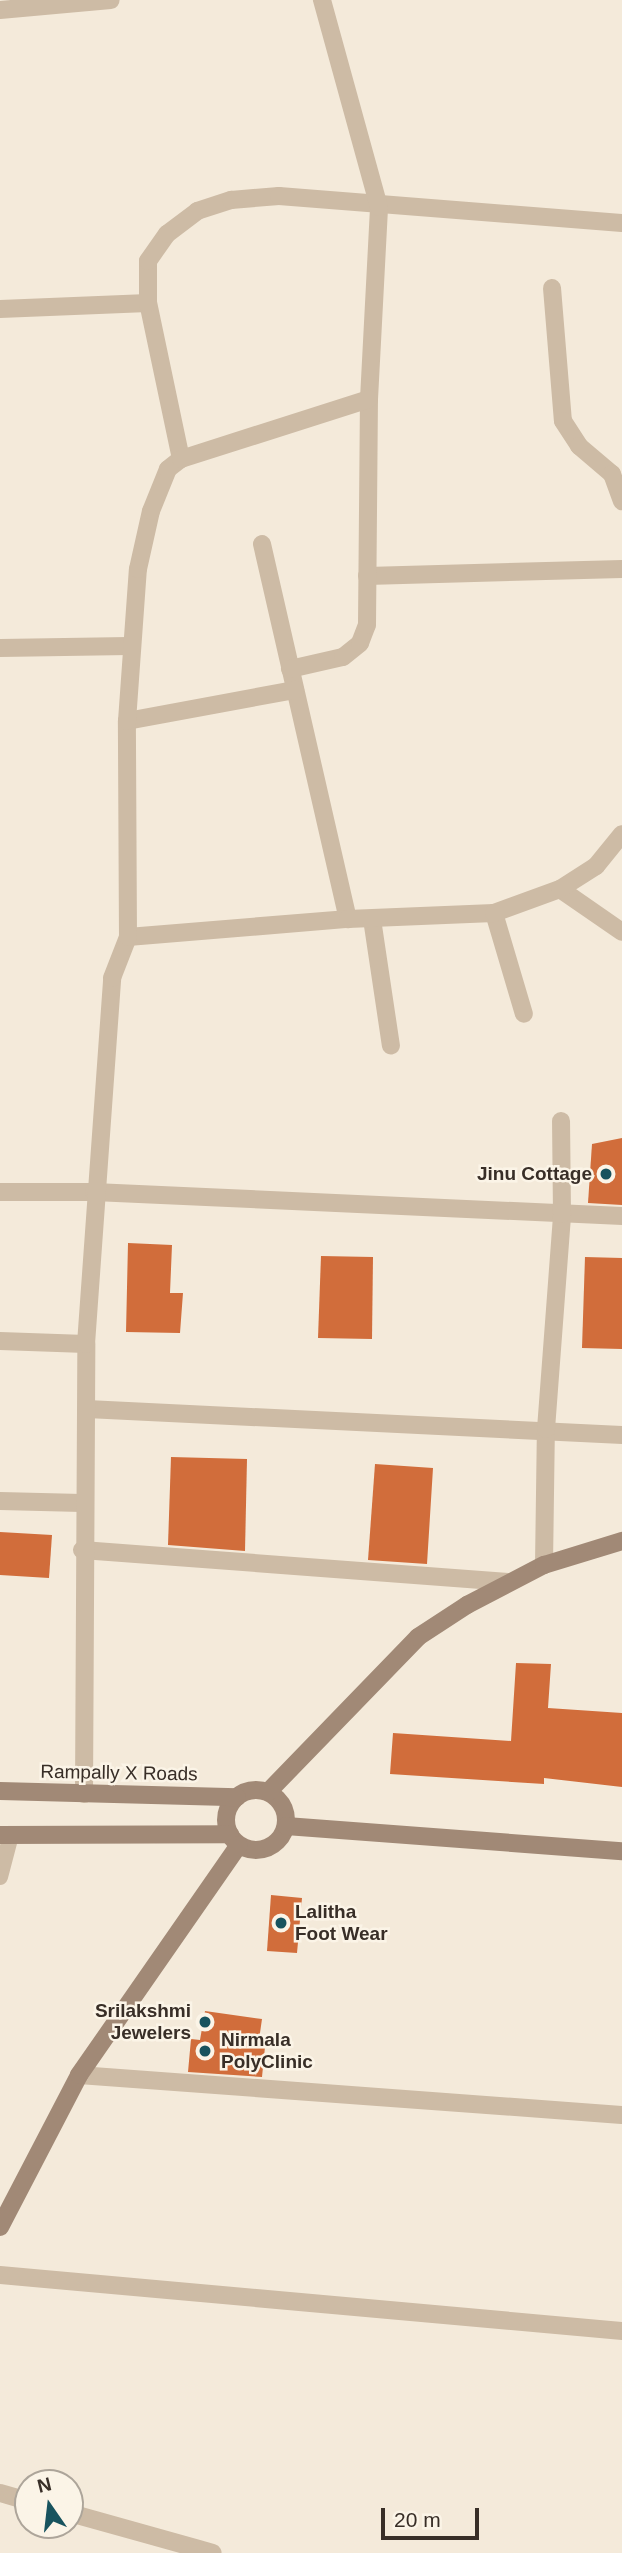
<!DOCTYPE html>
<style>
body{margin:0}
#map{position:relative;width:622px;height:2553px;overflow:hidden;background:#f4eada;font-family:Helvetica,sans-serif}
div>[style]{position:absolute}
.building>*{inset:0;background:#d16d3b}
.lane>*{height:16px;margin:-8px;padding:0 8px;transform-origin:8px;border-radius:8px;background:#cdbba5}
.street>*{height:18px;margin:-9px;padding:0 9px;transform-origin:9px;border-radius:9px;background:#cdbba5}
.secondary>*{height:18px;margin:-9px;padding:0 9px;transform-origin:9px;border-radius:9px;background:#a18976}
.secondary>.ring{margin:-9px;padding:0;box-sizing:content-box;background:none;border:18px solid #a18976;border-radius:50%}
.dots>*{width:19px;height:19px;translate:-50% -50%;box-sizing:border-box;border:4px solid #fbf4e7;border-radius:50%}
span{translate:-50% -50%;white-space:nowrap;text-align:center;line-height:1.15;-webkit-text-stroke:5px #fbf4e7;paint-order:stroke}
.poi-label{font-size:19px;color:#382e27;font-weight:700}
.right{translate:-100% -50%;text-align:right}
.left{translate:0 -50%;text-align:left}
.street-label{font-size:19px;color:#382e27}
.north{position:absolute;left:14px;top:2469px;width:70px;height:70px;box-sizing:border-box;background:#fbf4e7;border:2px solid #ada59a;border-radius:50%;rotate:346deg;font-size:19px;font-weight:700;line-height:28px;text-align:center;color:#382e27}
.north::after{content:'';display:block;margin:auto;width:24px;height:32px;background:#18535e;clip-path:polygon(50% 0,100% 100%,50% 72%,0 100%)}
.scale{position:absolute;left:381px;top:2508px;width:98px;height:32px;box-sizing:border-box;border:4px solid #382e27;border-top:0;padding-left:9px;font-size:21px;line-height:24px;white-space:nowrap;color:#382e27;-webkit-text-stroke:5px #fbf4e7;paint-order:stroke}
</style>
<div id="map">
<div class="building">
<i style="clip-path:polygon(622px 1138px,622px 1205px,588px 1203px,592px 1144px)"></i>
<i style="clip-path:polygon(128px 1243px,172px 1245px,170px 1293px,183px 1293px,180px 1333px,126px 1332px)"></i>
<i style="clip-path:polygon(321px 1256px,373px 1257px,372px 1339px,318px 1338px)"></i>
<i style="clip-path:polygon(585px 1257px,622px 1258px,622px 1349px,582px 1348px)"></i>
<i style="clip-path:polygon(171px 1457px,247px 1459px,245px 1551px,168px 1545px)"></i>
<i style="clip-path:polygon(375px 1464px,433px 1468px,427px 1564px,368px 1560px)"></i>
<i style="clip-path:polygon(0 1532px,52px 1535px,49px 1578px,0 1575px)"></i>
<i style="clip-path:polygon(516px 1663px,551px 1664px,548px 1708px,622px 1713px,622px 1787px,544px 1778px,544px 1784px,390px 1774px,393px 1733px,511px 1741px)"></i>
<i style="clip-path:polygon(271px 1895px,302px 1898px,297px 1953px,267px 1951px)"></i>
<i style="clip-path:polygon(205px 2011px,262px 2019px,258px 2047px,265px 2047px,262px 2077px,188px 2072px,191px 2039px,200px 2040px)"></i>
</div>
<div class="lane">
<i style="left:0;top:1877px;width:43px;rotate:-75.3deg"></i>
</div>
<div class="street">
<i style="left:0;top:10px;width:111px;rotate:-5.1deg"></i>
<i style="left:552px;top:288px;width:133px;rotate:85.3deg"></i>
<i style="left:563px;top:421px;width:30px;rotate:57deg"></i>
<i style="left:579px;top:446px;width:43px;rotate:40.3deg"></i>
<i style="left:612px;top:474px;width:29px;rotate:70deg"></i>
<i style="left:0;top:309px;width:148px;rotate:-2.3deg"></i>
<i style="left:181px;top:459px;width:159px;rotate:-101.9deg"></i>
<i style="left:148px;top:303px;width:42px;rotate:-90deg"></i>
<i style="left:148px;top:261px;width:33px;rotate:-55deg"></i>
<i style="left:167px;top:234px;width:38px;rotate:-37deg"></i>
<i style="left:197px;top:211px;width:36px;rotate:-18deg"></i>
<i style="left:231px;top:200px;width:48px;rotate:-4.8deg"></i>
<i style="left:279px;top:196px;width:344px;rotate:4.5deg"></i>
<i style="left:262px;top:544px;width:385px;rotate:77.1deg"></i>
<i style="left:367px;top:576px;width:255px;rotate:-1.6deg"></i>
<i style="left:0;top:648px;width:129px;rotate:-0.9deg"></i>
<i style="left:290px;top:669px;width:54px;rotate:-12.8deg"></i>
<i style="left:343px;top:657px;width:22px;rotate:-39deg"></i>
<i style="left:360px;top:643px;width:19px;rotate:-69deg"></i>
<i style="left:367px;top:625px;width:226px;rotate:-89.5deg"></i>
<i style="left:369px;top:399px;width:192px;rotate:-87deg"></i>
<i style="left:379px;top:207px;width:215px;rotate:-105.4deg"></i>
<i style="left:127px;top:721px;width:171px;rotate:-10.5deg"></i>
<i style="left:560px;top:889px;width:75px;rotate:34.7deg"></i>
<i style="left:494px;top:913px;width:105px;rotate:73.5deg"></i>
<i style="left:372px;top:919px;width:128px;rotate:81.5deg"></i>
<i style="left:128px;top:937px;width:221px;rotate:-4.7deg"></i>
<i style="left:348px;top:919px;width:146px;rotate:-2.4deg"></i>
<i style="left:494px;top:913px;width:70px;rotate:-20deg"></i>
<i style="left:560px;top:889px;width:43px;rotate:-32.6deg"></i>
<i style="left:596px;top:866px;width:41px;rotate:-50.9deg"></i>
<i style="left:0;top:1192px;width:94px"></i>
<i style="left:94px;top:1192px;width:529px;rotate:2.6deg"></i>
<i style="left:0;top:1341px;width:86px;rotate:2deg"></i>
<i style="left:87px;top:1409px;width:536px;rotate:2.78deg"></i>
<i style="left:0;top:1501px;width:82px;rotate:1.4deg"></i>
<i style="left:82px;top:1550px;width:427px;rotate:4.3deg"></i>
<i style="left:544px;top:1565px;width:136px;rotate:-89.2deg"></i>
<i style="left:546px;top:1429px;width:216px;rotate:-85.7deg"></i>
<i style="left:562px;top:1214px;width:93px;rotate:-90.6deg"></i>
<i style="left:84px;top:1794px;width:450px;rotate:-89.7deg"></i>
<i style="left:86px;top:1344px;width:367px;rotate:-85.9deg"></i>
<i style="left:112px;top:978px;width:44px;rotate:-68.7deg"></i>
<i style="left:128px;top:937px;width:216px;rotate:-90.3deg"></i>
<i style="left:127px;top:721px;width:152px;rotate:-85.9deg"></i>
<i style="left:138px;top:569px;width:59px;rotate:-77.4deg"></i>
<i style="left:151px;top:511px;width:45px;rotate:-68deg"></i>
<i style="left:168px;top:469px;width:16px;rotate:-38deg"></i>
<i style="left:181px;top:459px;width:197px;rotate:-17.7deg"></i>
<i style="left:79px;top:2075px;width:544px;rotate:4.21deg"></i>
<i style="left:0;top:2275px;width:625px;rotate:5.14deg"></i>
<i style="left:0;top:2493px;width:29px;rotate:16deg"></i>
<i style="left:70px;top:2513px;width:148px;rotate:15.6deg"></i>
</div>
<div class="secondary">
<i class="ring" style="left:226px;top:1790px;width:42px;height:42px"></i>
<i style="left:0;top:1791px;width:237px;rotate:1.5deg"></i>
<i style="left:268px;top:1792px;width:216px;rotate:-45.9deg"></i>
<i style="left:418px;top:1637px;width:59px;rotate:-33.1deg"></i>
<i style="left:467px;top:1605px;width:87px;rotate:-27.5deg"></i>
<i style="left:544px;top:1565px;width:82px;rotate:-17.1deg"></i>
<i style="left:286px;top:1826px;width:337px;rotate:4.3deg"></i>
<i style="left:0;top:1835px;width:230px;rotate:-0.2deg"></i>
<i style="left:0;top:2227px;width:171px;rotate:-62.5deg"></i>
<i style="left:79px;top:2075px;width:280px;rotate:-55.2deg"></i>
</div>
<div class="dots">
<i style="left:606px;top:1174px;background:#18535e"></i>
<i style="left:281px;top:1923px;background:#18535e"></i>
<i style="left:205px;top:2022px;background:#18535e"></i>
<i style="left:205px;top:2051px;background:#18535e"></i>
</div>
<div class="poi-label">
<span class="right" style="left:592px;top:1174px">Jinu Cottage</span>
<span class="left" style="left:295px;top:1923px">Lalitha<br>Foot Wear</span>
<span class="right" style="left:191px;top:2022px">Srilakshmi<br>Jewelers</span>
<span class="left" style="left:221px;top:2051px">Nirmala<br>PolyClinic</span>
</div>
<div class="street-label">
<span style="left:119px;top:1773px;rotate:1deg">Rampally X Roads</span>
</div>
<div class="north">N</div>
<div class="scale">20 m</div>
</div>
